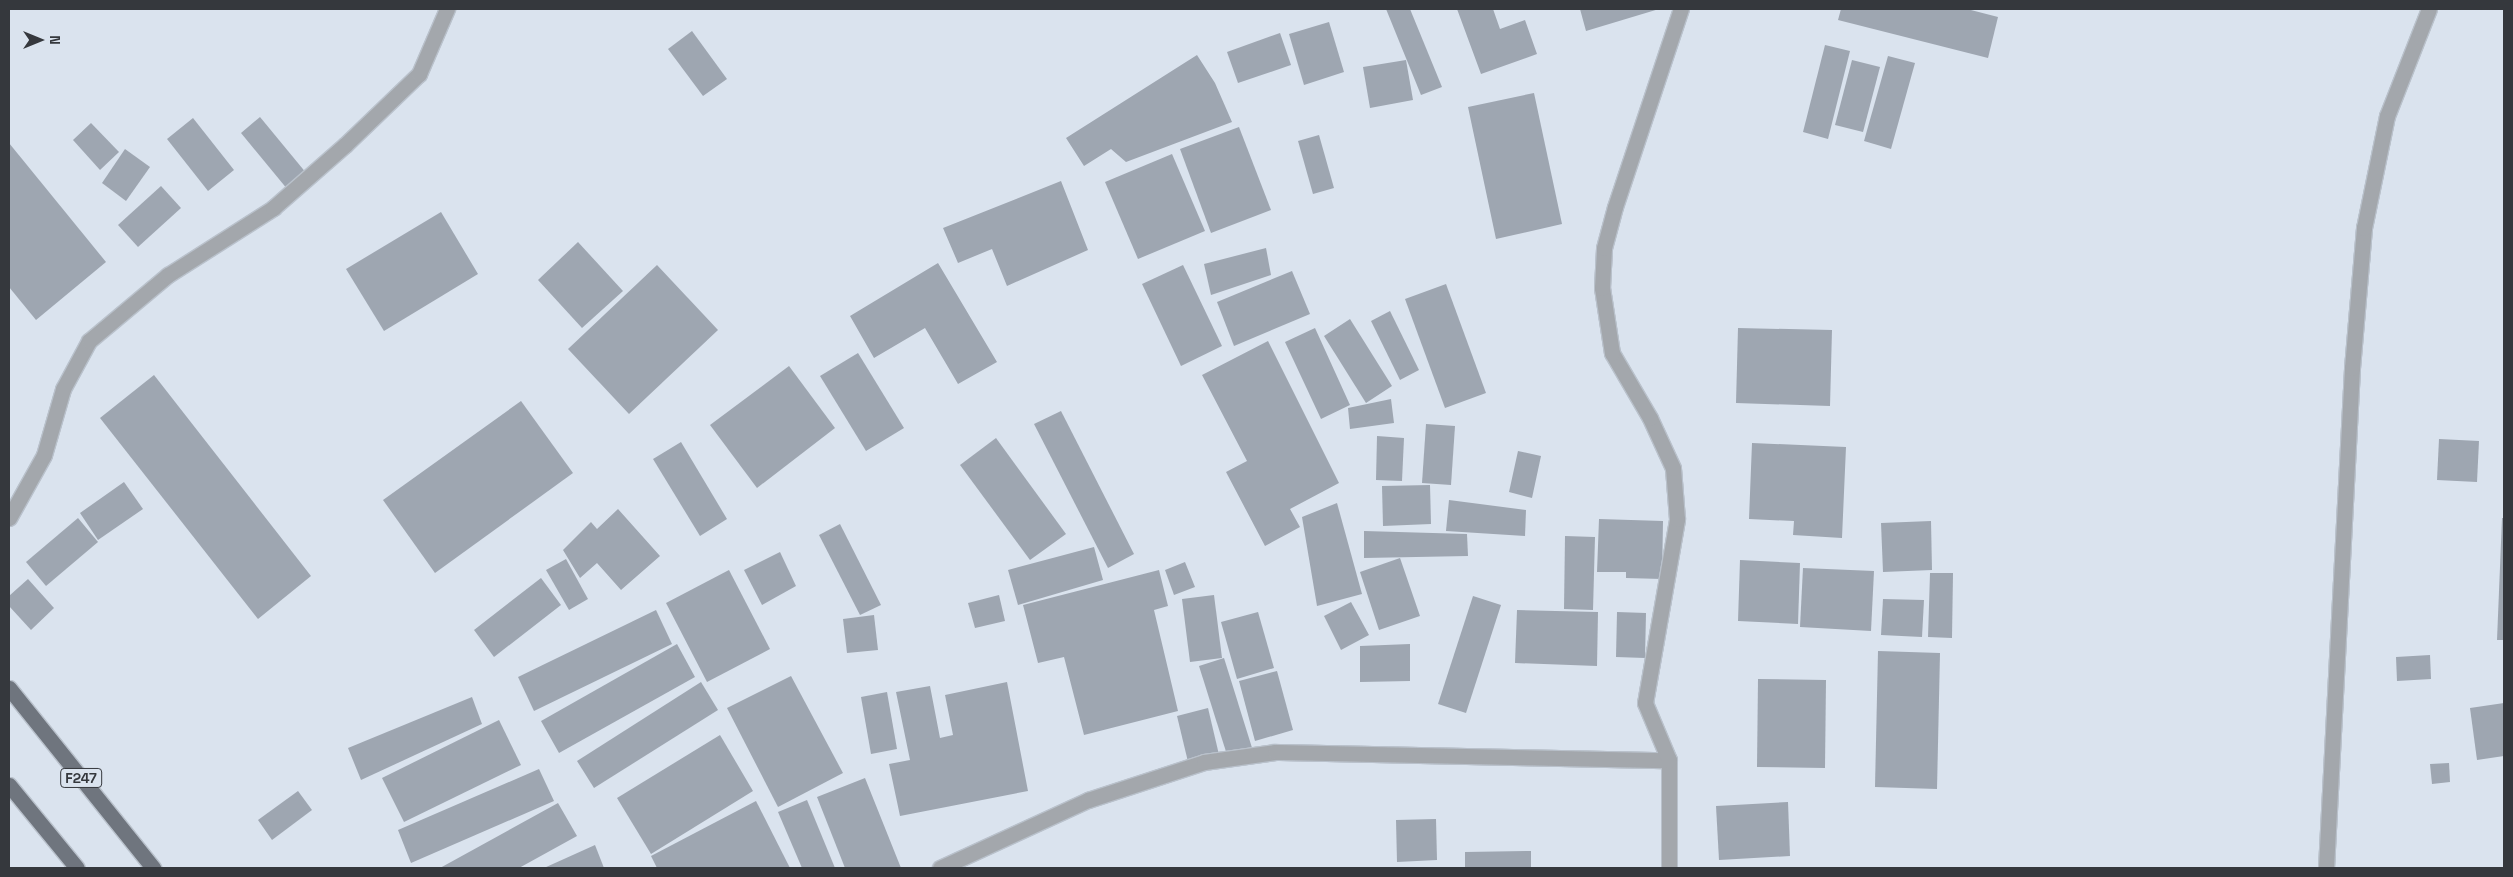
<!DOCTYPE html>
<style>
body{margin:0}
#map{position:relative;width:2513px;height:877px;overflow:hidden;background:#dae3ee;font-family:"Space Grotesk",sans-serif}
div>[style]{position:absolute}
.building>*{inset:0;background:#9ea6b1}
.roads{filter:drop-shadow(1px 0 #b9c1cb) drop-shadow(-1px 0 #b9c1cb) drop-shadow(0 1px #b9c1cb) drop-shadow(0 -1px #b9c1cb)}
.street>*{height:15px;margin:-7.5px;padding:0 7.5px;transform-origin:7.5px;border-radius:7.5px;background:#a3a7ac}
.primary>*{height:15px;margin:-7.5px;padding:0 7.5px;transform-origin:7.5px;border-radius:7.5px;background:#6f757e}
span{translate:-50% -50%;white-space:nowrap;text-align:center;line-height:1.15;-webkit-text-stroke:4px #dae3ee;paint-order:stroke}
.shield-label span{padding:1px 4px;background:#dae3ee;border:1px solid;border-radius:4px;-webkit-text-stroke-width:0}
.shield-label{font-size:14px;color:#35383d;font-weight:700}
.frame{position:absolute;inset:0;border:10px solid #35383d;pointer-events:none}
.north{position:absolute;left:15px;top:15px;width:50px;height:50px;-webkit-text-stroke:4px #dae3ee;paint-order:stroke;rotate:90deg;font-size:14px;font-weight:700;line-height:20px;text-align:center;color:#35383d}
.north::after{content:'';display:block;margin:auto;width:18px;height:22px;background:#35383d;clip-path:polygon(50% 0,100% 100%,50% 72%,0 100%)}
</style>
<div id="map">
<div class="building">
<i style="clip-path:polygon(1386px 9px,1410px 9px,1442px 87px,1421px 95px)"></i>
<i style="clip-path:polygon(1457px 9px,1493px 9px,1500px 29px,1525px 20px,1537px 54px,1481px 74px)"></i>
<i style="clip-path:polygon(1580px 9px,1659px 9px,1586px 31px)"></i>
<i style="clip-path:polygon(1841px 9px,1967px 9px,1998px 17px,1988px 58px,1838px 20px)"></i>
<i style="clip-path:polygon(1329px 22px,1344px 72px,1304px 85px,1289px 34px)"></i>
<i style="clip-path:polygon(692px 31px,727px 79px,703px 96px,668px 49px)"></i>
<i style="clip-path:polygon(1280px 33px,1291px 65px,1238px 83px,1227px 52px)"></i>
<i style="clip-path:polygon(1825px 45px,1850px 51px,1828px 139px,1803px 132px)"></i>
<i style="clip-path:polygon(1197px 55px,1215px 83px,1232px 122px,1126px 162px,1111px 149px,1084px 166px,1066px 138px)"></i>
<i style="clip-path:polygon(1888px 56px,1915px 63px,1891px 149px,1864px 141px)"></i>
<i style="clip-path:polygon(1406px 60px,1413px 100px,1370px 108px,1363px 67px)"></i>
<i style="clip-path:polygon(1852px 60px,1880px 67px,1863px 132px,1835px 125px)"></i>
<i style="clip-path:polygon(1534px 93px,1562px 224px,1496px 239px,1468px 107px)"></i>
<i style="clip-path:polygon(260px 117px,307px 174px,288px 190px,241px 133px)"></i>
<i style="clip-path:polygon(193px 118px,234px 170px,208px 191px,167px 139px)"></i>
<i style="clip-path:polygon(91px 123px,119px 152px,100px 170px,73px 140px)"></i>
<i style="clip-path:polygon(1239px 127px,1271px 210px,1211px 233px,1180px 149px)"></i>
<i style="clip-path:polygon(1319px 135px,1334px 188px,1313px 194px,1298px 141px)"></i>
<i style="clip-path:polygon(9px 143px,106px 262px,36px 320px,9px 287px)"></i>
<i style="clip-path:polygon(125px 149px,150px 167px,126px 201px,102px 183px)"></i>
<i style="clip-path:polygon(1172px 154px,1205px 231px,1138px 259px,1105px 182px)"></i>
<i style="clip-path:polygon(1061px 181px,1088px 250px,1007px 286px,992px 249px,958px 263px,943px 228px)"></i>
<i style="clip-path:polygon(161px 186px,181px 208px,138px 247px,118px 225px)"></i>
<i style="clip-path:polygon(441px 212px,478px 274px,384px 331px,346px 269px)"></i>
<i style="clip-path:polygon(578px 242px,623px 291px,582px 328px,538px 280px)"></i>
<i style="clip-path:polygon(1266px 248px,1271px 275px,1211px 295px,1204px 264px)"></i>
<i style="clip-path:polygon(938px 263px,997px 362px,958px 384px,925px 328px,874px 358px,850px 316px)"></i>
<i style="clip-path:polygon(657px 265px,718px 330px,629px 414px,568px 349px)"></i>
<i style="clip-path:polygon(1183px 265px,1222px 346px,1181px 366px,1142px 284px)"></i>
<i style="clip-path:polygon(1292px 271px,1310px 314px,1234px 346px,1217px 302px)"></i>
<i style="clip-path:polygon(1446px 284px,1486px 393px,1445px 408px,1405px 299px)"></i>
<i style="clip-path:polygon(1390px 311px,1419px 370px,1400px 380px,1371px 321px)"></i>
<i style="clip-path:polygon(1350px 319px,1392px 386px,1366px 403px,1324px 336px)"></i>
<i style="clip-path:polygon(1315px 328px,1350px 405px,1321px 419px,1285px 342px)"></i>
<i style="clip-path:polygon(1738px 328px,1832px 330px,1830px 406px,1736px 403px)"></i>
<i style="clip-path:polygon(1268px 341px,1339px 483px,1290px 509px,1300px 527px,1265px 546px,1226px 472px,1247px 461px,1202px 375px)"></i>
<i style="clip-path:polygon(858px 353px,904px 428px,866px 451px,820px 376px)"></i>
<i style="clip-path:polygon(789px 366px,835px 428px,757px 488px,710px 425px)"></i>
<i style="clip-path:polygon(154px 375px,311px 576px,258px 619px,100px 418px)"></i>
<i style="clip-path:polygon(1391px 399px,1394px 423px,1350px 429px,1348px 408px)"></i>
<i style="clip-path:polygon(521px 401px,573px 473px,435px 573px,383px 500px)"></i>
<i style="clip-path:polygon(1061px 411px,1134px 554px,1108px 568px,1034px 424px)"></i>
<i style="clip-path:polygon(1426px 424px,1455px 426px,1451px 485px,1422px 483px)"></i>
<i style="clip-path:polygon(1377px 436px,1404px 438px,1402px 481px,1376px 480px)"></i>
<i style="clip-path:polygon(996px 438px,1066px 534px,1030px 560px,960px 465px)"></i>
<i style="clip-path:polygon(2439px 439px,2479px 441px,2477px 482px,2437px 480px)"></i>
<i style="clip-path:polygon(681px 442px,727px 519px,700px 536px,653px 459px)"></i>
<i style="clip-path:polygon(1752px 443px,1846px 447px,1842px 538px,1793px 535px,1794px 521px,1749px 519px)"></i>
<i style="clip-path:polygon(1518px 451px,1541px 456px,1532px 498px,1509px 492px)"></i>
<i style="clip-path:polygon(124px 482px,143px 509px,98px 540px,80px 513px)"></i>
<i style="clip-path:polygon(1430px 485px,1431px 524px,1383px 526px,1382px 486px)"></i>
<i style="clip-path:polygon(1449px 500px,1526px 510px,1525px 536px,1446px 531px)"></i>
<i style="clip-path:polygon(1337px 503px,1362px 594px,1317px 606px,1302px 517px)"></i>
<i style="clip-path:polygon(618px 509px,660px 556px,621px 590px,597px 563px,580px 578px,563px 550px,591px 522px,597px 529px)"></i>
<i style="clip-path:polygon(78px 518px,98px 542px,46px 586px,26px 562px)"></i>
<i style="clip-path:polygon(2502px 518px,2504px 518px,2504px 640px,2497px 640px)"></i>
<i style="clip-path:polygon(1599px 519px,1663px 521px,1662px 579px,1626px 578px,1626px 572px,1597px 572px)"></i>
<i style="clip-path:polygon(1931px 521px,1932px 570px,1883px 572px,1881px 523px)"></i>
<i style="clip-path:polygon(840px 524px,881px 605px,860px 615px,819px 535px)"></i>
<i style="clip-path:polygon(1364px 531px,1467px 534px,1468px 556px,1364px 558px)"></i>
<i style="clip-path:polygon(1565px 536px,1595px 537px,1593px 610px,1564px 609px)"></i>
<i style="clip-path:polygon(1094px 547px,1103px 580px,1018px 605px,1008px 570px)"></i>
<i style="clip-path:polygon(780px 552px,796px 586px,762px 605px,744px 570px)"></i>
<i style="clip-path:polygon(1400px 558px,1420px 616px,1379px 630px,1360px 572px)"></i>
<i style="clip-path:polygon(566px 559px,588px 599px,569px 610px,546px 570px)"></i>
<i style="clip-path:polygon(1740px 560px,1800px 563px,1798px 624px,1738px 621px)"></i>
<i style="clip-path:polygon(1185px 562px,1195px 587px,1174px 595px,1165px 570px)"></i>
<i style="clip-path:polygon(1803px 568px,1874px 571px,1871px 631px,1800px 627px)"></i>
<i style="clip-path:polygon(729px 570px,770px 649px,707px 682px,666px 603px)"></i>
<i style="clip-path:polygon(1159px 570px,1168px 606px,1154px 610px,1178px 711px,1084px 735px,1064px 657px,1038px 663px,1023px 605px)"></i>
<i style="clip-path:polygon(1930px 573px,1953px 573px,1952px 638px,1928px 637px)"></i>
<i style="clip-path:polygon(541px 578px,561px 605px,494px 657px,474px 630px)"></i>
<i style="clip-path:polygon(28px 579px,54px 608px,31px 630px,9px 606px,9px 596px)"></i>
<i style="clip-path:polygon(999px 595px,1005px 621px,975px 628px,968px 603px)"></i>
<i style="clip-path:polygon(1214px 595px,1222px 658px,1190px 662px,1182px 599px)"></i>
<i style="clip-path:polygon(1473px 596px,1501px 605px,1466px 713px,1438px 704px)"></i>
<i style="clip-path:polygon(1883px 599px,1924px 600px,1922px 637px,1881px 635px)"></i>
<i style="clip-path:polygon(1351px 602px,1369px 635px,1341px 650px,1324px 616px)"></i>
<i style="clip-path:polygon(656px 610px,672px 644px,534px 711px,518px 677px)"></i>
<i style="clip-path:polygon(1517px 610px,1598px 612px,1597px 666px,1515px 663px)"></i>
<i style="clip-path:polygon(1258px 612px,1274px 668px,1237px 679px,1221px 622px)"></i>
<i style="clip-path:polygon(1617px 612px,1646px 613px,1645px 658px,1616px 657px)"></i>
<i style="clip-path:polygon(874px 615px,878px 650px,847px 653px,843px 619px)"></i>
<i style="clip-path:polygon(677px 644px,695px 677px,559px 753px,541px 721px)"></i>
<i style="clip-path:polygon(1410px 644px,1410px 681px,1360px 682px,1360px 646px)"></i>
<i style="clip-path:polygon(1878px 651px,1940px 653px,1937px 789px,1875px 787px)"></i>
<i style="clip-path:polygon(2430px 655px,2431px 679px,2397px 681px,2396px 657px)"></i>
<i style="clip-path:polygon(1224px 658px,1253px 751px,1228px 758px,1199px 666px)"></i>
<i style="clip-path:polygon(1277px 671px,1293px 730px,1255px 741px,1239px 681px)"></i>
<i style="clip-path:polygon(791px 676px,843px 773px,778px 807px,727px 708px)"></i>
<i style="clip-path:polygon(1758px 679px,1826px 680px,1825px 768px,1757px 767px)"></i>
<i style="clip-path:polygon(701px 682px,718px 710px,594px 788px,577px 761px)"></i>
<i style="clip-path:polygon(1007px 682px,1028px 791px,900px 816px,889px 764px,910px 760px,896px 692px,930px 686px,940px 738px,953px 735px,945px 695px)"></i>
<i style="clip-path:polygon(887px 692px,897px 749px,871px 754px,861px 697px)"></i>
<i style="clip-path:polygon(472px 697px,482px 724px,361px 780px,348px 748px)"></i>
<i style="clip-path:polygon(2504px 703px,2504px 756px,2477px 760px,2470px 708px)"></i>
<i style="clip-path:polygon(1208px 708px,1220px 759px,1189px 766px,1177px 716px)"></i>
<i style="clip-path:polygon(499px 720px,521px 765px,404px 822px,382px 778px)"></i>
<i style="clip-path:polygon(720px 735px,753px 791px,651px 854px,617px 798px)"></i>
<i style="clip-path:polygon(2449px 763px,2450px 782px,2432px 784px,2430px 764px)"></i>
<i style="clip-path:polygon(539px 769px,554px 801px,411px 863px,398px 830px)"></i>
<i style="clip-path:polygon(865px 778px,901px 868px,845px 868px,817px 797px)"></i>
<i style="clip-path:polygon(298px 791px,312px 810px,272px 840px,258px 820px)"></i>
<i style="clip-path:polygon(807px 800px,835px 868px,802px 868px,778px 812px)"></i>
<i style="clip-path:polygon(756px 801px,790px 868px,657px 868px,651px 856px)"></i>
<i style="clip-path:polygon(1788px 802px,1790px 856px,1719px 860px,1716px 806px)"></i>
<i style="clip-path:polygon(558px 803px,577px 836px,519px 868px,440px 868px)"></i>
<i style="clip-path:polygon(1436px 819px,1437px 860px,1397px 862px,1396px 820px)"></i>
<i style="clip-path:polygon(595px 845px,604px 868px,544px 868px)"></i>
<i style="clip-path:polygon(1531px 851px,1531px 868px,1465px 868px,1465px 852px)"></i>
</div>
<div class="roads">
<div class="street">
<i style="left:9px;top:518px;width:72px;rotate:-60.9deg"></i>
<i style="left:44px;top:455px;width:69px;rotate:-73.9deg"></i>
<i style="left:63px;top:389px;width:55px;rotate:-61.6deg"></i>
<i style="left:89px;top:341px;width:103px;rotate:-39.9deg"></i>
<i style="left:168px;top:275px;width:125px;rotate:-32.5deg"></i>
<i style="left:273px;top:208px;width:96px;rotate:-41.2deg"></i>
<i style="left:345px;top:145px;width:103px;rotate:-43.8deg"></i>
<i style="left:419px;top:74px;width:71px;rotate:-66.7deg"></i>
<i style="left:940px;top:868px;width:163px;rotate:-24.7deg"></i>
<i style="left:1088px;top:800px;width:122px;rotate:-18.1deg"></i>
<i style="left:1204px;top:762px;width:72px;rotate:-8deg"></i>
<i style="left:1275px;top:752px;width:394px;rotate:1.2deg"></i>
<i style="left:1669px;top:868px;width:108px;rotate:-90deg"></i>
<i style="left:1669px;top:760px;width:62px;rotate:-112.8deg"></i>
<i style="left:1645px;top:703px;width:187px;rotate:-80.1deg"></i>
<i style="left:1677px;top:519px;width:51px;rotate:-94.5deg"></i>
<i style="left:1673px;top:468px;width:55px;rotate:-114.7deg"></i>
<i style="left:1650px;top:418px;width:75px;rotate:-120.3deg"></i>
<i style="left:1612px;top:353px;width:66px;rotate:-98.7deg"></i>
<i style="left:1602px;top:288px;width:40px;rotate:-87.1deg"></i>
<i style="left:1604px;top:248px;width:42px;rotate:-75deg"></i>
<i style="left:1615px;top:207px;width:209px;rotate:-71.6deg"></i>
<i style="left:2326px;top:868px;width:501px;rotate:-87.02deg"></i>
<i style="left:2352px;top:368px;width:141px;rotate:-85.1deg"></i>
<i style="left:2364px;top:228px;width:114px;rotate:-78.4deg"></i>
<i style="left:2387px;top:116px;width:115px;rotate:-68.6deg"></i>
</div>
<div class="primary">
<i style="left:9px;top:688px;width:231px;rotate:51.3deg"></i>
<i style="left:9px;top:785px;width:107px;rotate:50.7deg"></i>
</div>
</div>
<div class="shield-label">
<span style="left:81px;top:778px">F247</span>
</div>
<div class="frame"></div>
<div class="north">N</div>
</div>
